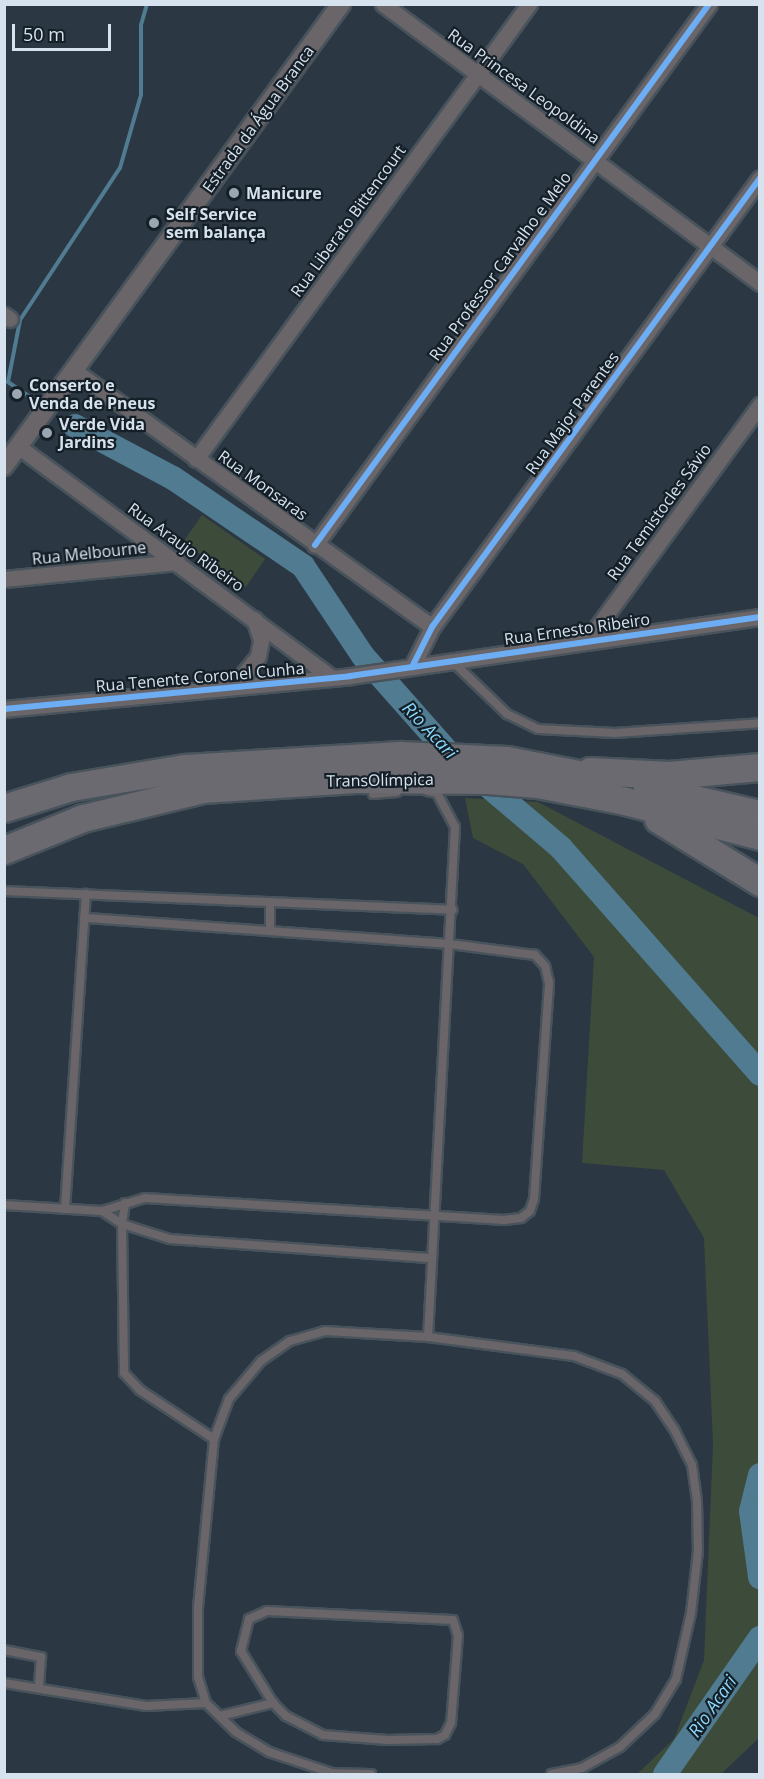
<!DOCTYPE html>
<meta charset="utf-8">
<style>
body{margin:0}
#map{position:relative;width:764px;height:1779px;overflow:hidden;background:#2b3742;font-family:"Open Sans",sans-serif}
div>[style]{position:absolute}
.green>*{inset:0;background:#3d4b3a}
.stream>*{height:4px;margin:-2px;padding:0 2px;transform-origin:2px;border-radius:2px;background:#507b90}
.river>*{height:24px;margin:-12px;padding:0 12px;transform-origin:12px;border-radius:12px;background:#507b90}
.roads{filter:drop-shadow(2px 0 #48535c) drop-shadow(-2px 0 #48535c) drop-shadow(0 2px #48535c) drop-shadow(0 -2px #48535c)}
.service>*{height:8px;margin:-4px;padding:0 4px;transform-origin:4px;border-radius:4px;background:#696569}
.minor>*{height:15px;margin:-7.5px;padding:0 7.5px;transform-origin:7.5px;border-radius:7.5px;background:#696569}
.tertiary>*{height:18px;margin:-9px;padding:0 9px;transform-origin:9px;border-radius:9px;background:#696569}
.motorway>*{height:27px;margin:-13.5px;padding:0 13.5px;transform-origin:13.5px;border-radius:13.5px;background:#6c6a71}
.cycleway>*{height:6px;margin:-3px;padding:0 3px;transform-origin:3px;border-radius:3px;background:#6dadf4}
.dots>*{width:16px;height:16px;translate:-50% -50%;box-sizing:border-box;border:3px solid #151f27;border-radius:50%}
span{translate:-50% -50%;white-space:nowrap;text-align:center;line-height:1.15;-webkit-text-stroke:4.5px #151f27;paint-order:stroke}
.street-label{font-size:16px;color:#d6e3ef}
.poi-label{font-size:16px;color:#d6e3ef;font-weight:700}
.left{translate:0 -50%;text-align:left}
.water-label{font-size:18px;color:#8bd7fb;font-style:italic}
.frame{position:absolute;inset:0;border:6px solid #d6e3ef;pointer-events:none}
.scale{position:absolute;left:12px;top:24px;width:99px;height:27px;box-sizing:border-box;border:3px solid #d6e3ef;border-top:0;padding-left:8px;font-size:18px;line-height:21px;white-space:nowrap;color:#d6e3ef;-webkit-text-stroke:4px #151f27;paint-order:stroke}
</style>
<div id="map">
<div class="green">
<i style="clip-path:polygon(202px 515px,265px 559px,246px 587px,183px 542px)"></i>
<i style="clip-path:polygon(465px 798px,538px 802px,759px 918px,760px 1737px,721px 1774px,637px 1774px,674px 1739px,704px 1660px,713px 1444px,704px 1238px,664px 1170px,582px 1163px,594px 957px,523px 864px,473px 838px)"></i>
</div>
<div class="stream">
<i style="left:36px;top:401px;width:34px;rotate:-146deg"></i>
<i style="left:8px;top:382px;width:63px;rotate:-79deg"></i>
<i style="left:20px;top:320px;width:182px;rotate:-56.7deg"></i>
<i style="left:120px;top:168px;width:76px;rotate:-74deg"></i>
<i style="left:141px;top:95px;width:70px;rotate:-90deg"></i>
<i style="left:141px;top:25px;width:22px;rotate:-74deg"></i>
</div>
<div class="river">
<i style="left:75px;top:426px;width:111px;rotate:28deg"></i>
<i style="left:173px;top:478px;width:157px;rotate:34.1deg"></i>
<i style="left:303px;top:566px;width:108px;rotate:56.3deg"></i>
<i style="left:363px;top:656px;width:128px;rotate:48.5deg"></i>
<i style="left:448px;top:752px;width:148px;rotate:40.3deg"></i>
<i style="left:561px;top:848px;width:301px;rotate:48.6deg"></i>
<i style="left:760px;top:1475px;width:37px;rotate:104deg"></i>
<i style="left:751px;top:1511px;width:67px;rotate:82.2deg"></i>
<i style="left:665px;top:1774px;width:166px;rotate:-55.1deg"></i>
</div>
<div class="roads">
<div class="service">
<i style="left:454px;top:663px;width:74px;rotate:43.9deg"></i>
<i style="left:507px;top:714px;width:34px;rotate:26deg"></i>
<i style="left:538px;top:729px;width:77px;rotate:3deg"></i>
<i style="left:615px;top:733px;width:145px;rotate:-3.9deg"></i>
<i style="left:427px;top:791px;width:10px;rotate:11deg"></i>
<i style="left:437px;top:793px;width:38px;rotate:62deg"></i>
<i style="left:455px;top:827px;width:511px;rotate:93.03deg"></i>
<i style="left:373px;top:794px;width:24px;rotate:-5deg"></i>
<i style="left:4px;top:891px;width:449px;rotate:2.4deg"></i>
<i style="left:270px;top:931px;width:29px;rotate:-90deg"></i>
<i style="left:125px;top:1203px;width:21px;rotate:98deg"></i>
<i style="left:122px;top:1224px;width:149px;rotate:89.2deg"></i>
<i style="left:124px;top:1373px;width:23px;rotate:47deg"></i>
<i style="left:140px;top:1390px;width:89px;rotate:33.5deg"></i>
<i style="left:4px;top:1205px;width:98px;rotate:3.5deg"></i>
<i style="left:102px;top:1211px;width:45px;rotate:-16.8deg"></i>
<i style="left:145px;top:1198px;width:360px;rotate:3.5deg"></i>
<i style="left:504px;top:1220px;width:17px;rotate:-7deg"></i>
<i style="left:521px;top:1218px;width:11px;rotate:-38deg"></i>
<i style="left:530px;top:1211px;width:13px;rotate:-72deg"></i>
<i style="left:534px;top:1199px;width:217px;rotate:-86deg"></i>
<i style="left:549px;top:983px;width:17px;rotate:-103deg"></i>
<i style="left:545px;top:966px;width:15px;rotate:-132deg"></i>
<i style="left:535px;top:955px;width:86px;rotate:-172.6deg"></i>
<i style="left:450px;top:944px;width:367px;rotate:-175.9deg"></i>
<i style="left:65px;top:1209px;width:316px;rotate:-86.2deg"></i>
<i style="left:102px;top:1211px;width:24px;rotate:33deg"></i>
<i style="left:122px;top:1224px;width:50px;rotate:17.4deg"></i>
<i style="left:170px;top:1239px;width:262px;rotate:4.2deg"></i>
<i style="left:267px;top:1611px;width:186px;rotate:2.8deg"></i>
<i style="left:453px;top:1620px;width:16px;rotate:72deg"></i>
<i style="left:458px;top:1635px;width:88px;rotate:94.5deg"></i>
<i style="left:451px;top:1723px;width:13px;rotate:117deg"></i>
<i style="left:445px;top:1735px;width:9px;rotate:153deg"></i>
<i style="left:437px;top:1739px;width:50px;rotate:178.9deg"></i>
<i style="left:387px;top:1740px;width:64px;rotate:-175.5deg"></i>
<i style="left:323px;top:1735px;width:42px;rotate:-152.8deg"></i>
<i style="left:286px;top:1716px;width:18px;rotate:-135deg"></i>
<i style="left:273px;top:1703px;width:61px;rotate:-121.6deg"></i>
<i style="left:241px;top:1651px;width:33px;rotate:-76deg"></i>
<i style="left:249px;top:1619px;width:20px;rotate:-24deg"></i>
<i style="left:4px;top:1650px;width:38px;rotate:11deg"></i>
<i style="left:41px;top:1657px;width:31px;rotate:94deg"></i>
<i style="left:4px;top:1683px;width:144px;rotate:9.2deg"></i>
<i style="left:146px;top:1706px;width:60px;rotate:-2.9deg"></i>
<i style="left:220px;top:1716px;width:55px;rotate:-13.8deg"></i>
<i style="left:371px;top:1774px;width:39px;rotate:-179deg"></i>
<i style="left:332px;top:1773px;width:66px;rotate:-161.6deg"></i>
<i style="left:269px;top:1752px;width:39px;rotate:-149deg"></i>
<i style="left:236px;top:1732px;width:42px;rotate:-136deg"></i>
<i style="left:206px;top:1703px;width:27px;rotate:-107deg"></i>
<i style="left:198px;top:1677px;width:69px;rotate:-90deg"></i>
<i style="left:198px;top:1608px;width:170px;rotate:-84.6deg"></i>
<i style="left:214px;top:1439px;width:43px;rotate:-69.4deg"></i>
<i style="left:229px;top:1399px;width:50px;rotate:-49.9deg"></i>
<i style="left:261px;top:1361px;width:35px;rotate:-35deg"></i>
<i style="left:290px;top:1341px;width:36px;rotate:-16deg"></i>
<i style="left:325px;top:1331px;width:103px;rotate:3.3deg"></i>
<i style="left:428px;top:1337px;width:147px;rotate:7.4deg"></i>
<i style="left:574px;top:1356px;width:51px;rotate:20.6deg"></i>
<i style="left:622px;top:1374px;width:43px;rotate:39.3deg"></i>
<i style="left:655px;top:1401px;width:34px;rotate:56deg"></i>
<i style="left:674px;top:1429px;width:40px;rotate:63.4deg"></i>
<i style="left:692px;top:1465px;width:36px;rotate:82deg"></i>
<i style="left:697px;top:1501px;width:50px;rotate:88.9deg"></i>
<i style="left:698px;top:1551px;width:62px;rotate:96.4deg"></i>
<i style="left:691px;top:1613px;width:68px;rotate:102.8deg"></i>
<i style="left:676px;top:1679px;width:41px;rotate:121deg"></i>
<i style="left:655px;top:1714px;width:48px;rotate:136.7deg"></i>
<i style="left:620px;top:1747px;width:43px;rotate:151.1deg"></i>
<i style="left:582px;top:1768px;width:31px;rotate:169deg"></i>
</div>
<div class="minor">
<i style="left:383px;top:4px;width:469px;rotate:36.5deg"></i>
<i style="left:4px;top:315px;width:7px;rotate:34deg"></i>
<i style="left:75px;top:371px;width:439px;rotate:35.6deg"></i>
<i style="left:19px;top:447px;width:389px;rotate:36.4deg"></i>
<i style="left:196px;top:459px;width:564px;rotate:-53.8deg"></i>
<i style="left:315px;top:545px;width:669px;rotate:-53.93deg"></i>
<i style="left:4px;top:579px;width:174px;rotate:-5.6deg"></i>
<i style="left:587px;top:641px;width:293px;rotate:-53.8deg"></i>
<i style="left:412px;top:667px;width:45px;rotate:-63.4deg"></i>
<i style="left:432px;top:627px;width:556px;rotate:-53.85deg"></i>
<i style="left:234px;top:686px;width:38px;rotate:-51deg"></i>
<i style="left:258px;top:656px;width:16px;rotate:-79deg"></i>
<i style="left:261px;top:640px;width:22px;rotate:-108deg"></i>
<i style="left:4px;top:709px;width:348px;rotate:-5.4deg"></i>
<i style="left:350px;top:676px;width:414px;rotate:-8.2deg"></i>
</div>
<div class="tertiary">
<i style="left:4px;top:466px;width:572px;rotate:-53.89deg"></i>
</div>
<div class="motorway">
<i style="left:590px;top:771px;width:79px;rotate:2.9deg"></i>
<i style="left:669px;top:775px;width:91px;rotate:-5deg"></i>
<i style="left:647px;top:788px;width:116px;rotate:13deg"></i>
<i style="left:4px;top:808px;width:70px;rotate:-17.4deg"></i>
<i style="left:71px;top:787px;width:116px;rotate:-9.5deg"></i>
<i style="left:185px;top:768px;width:215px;rotate:-3.5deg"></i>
<i style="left:400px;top:755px;width:107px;rotate:2.7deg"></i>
<i style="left:507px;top:760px;width:104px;rotate:11.1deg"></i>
<i style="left:658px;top:819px;width:120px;rotate:31.7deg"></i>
<i style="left:4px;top:850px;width:85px;rotate:-22.1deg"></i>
<i style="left:83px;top:818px;width:123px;rotate:-13.6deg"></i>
<i style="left:203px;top:789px;width:152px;rotate:-3.8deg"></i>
<i style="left:355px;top:779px;width:133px;rotate:0.4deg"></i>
<i style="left:488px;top:780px;width:49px;rotate:4.7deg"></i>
<i style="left:537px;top:784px;width:90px;rotate:10.9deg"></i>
<i style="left:625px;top:801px;width:139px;rotate:14.5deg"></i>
</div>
</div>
<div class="cycleway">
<i style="left:315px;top:545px;width:669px;rotate:-53.93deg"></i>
<i style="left:412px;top:667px;width:45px;rotate:-63.4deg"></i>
<i style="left:432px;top:627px;width:556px;rotate:-53.85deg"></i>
<i style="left:4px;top:709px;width:348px;rotate:-5.4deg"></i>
<i style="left:350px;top:676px;width:414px;rotate:-8.2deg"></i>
</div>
<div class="dots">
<i style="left:234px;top:193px;background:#9aa7b2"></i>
<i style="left:154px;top:223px;background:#9aa7b2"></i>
<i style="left:17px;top:394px;background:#9aa7b2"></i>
<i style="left:47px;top:433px;background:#9aa7b2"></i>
</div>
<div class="street-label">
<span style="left:524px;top:86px;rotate:36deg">Rua Princesa Leopoldina</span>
<span style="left:258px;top:119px;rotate:-54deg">Estrada da Água Branca</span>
<span style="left:348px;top:221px;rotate:-54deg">Rua Liberato Bittencourt</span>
<span style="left:500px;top:266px;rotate:-54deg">Rua Professor Carvalho e Melo</span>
<span style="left:572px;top:413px;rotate:-54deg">Rua Major Parentes</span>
<span style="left:263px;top:485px;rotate:36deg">Rua Monsaras</span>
<span style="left:659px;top:512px;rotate:-54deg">Rua Temistocles Sávio</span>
<span style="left:186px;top:547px;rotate:36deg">Rua Araujo Ribeiro</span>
<span style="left:89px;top:553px;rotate:-6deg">Rua Melbourne</span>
<span style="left:577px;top:629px;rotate:-8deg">Rua Ernesto Ribeiro</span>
<span style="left:200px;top:677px;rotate:-5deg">Rua Tenente Coronel Cunha</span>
<span style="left:380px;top:780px;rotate:-1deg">TransOlímpica</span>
</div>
<div class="poi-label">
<span class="left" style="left:246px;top:193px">Manicure</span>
<span class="left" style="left:166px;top:223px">Self Service<br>sem balança</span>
<span class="left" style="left:29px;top:394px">Conserto e<br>Venda de Pneus</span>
<span class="left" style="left:59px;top:433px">Verde Vida<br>Jardins</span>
</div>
<div class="water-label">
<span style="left:430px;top:730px;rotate:47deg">Rio Acari</span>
<span style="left:712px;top:1706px;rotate:-55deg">Rio Acari</span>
</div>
<div class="frame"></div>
<div class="scale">50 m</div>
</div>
